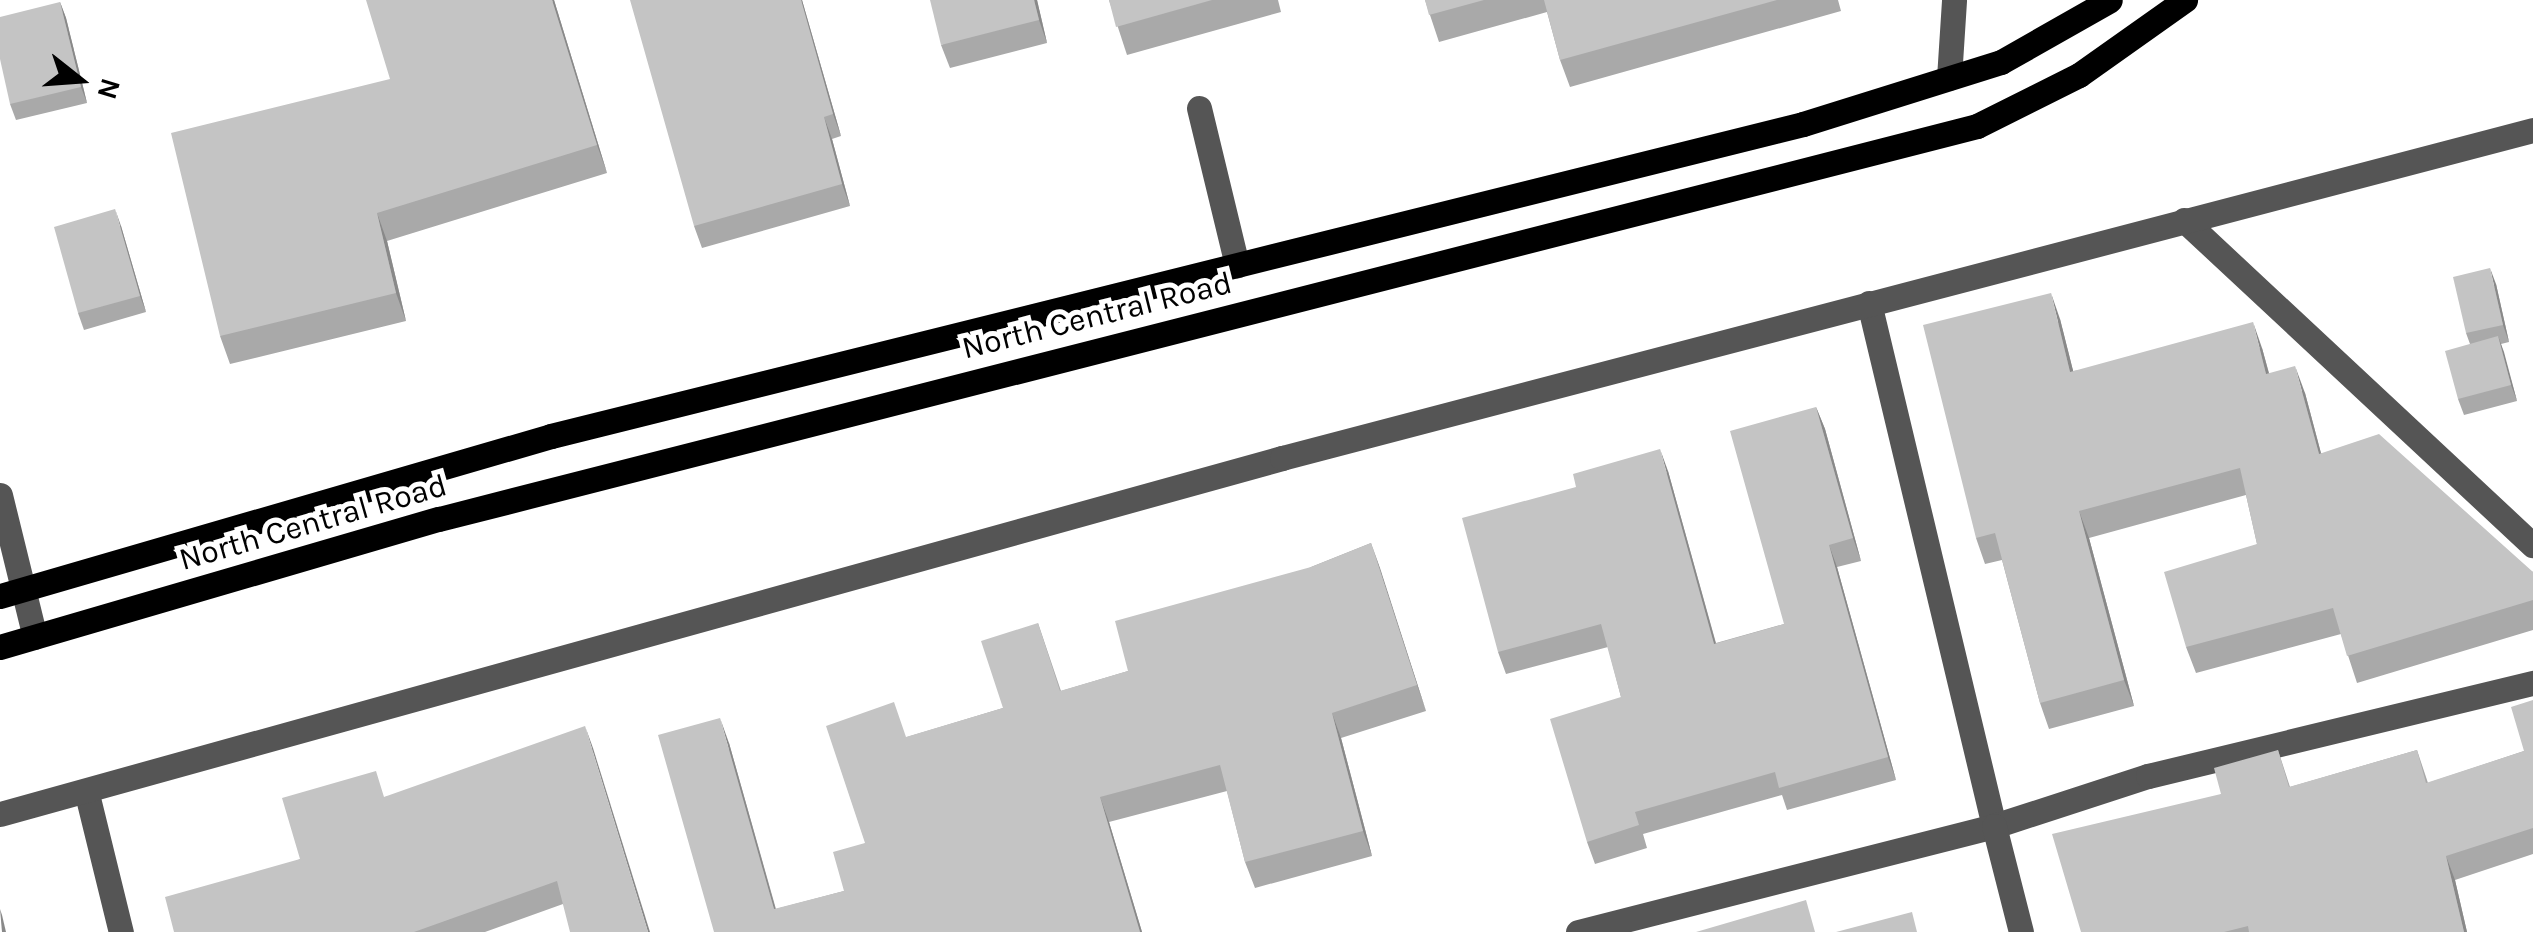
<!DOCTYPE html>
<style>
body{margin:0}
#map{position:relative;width:2533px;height:932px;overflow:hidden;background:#fff;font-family:Karla,sans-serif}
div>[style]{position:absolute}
.minor>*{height:25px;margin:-12.5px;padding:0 12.5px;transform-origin:12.5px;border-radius:12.5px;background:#555}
.major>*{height:25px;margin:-12.5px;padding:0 12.5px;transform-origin:12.5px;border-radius:12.5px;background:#000}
.wall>*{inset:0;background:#a9a9a9}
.shaded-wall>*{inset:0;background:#898989}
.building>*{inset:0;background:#c4c4c4}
span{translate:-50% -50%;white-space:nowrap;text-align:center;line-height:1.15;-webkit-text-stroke:10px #fff;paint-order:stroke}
.street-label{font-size:32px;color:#000}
.north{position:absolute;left:30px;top:30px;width:100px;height:100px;-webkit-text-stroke:8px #fff;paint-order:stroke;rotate:107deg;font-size:28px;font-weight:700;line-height:40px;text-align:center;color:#000}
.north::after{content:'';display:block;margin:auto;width:35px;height:45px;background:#000;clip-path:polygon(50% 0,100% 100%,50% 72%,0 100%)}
</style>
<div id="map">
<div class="minor">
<i style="left:1949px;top:78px;width:78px;rotate:-86.3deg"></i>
<i style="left:1199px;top:108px;width:162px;rotate:76.4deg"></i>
<i style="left:2184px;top:220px;width:477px;rotate:43deg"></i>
<i style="left:1869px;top:303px;width:538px;rotate:76.56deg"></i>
<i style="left:1994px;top:826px;width:162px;rotate:-18deg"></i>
<i style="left:2148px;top:776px;width:396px;rotate:-13.6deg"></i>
<i style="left:0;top:495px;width:146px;rotate:76.2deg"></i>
<i style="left:87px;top:794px;width:142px;rotate:76.2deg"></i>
<i style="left:0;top:814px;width:1331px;rotate:-15.52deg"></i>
<i style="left:1282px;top:458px;width:1293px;rotate:-14.69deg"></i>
<i style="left:1578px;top:932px;width:429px;rotate:-14.3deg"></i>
<i style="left:1994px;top:826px;width:109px;rotate:75.7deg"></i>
</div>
<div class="major">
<i style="left:0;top:596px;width:574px;rotate:-16.19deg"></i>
<i style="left:551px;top:436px;width:1290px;rotate:-13.99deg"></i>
<i style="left:1803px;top:124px;width:207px;rotate:-17.4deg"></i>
<i style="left:2001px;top:62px;width:125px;rotate:-29.6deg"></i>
<i style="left:0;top:647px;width:457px;rotate:-16.3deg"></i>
<i style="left:439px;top:519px;width:1587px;rotate:-14.33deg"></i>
<i style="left:1977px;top:126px;width:114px;rotate:-26.6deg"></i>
<i style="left:2079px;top:75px;width:130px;rotate:-35.3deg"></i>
</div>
<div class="wall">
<i style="clip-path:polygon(554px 0,607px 173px,387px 241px,406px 321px,230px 364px,220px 336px)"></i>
<i style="clip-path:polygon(802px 0,841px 136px,832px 139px,850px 206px,702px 248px,694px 226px)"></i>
<i style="clip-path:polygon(1037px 0,1047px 43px,950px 68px,941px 45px)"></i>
<i style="clip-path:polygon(1109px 0,1278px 0,1281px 12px,1127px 55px)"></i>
<i style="clip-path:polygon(1425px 0,1838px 0,1841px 11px,1570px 87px,1560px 60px,1547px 12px,1439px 42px)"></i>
<i style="clip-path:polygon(60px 2px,66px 18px,87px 103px,16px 120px,10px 104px)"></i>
<i style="clip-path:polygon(121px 226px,146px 312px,84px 330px,78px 313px)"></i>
<i style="clip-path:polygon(2496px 284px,2509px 342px,2501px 344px,2517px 401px,2464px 415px,2458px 399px,2470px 344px,2466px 333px)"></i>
<i style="clip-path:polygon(2060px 319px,2073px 371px,2262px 348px,2269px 373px,2305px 393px,2321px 453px,2533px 572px,2533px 630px,2357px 683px,2341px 634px,2196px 673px,2186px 647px,2257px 544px,2246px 495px,2089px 538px,2134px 706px,2049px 729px,2040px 703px,2002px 560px,1985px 564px,1976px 538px)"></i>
<i style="clip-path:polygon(1816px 407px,1825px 429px,1861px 561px,1837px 567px,1896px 780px,1787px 810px,1782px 795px,1643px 834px,1647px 848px,1595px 864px,1587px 842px,1621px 697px,1608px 647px,1506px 674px,1498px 652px,1668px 471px,1716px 643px,1784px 624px)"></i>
<i style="clip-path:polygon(1371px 543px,1426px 711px,1341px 738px,1372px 856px,1255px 888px,1245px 862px,1227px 791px,1109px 822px,1142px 932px,714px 932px,729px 743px,776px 909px,844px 891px,865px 843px,907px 737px,1003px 708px,1038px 623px,1061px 691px,1128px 671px,1311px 567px)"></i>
<i style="clip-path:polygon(2533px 700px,2533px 854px,2455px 880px,2467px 932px,2081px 932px,2221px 794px,2278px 750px,2290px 787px,2417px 750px,2428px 783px,2524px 751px)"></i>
<i style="clip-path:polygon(593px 748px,563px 904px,485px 932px,174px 932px,300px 859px,385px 797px)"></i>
</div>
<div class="shaded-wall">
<i style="clip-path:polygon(552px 0,554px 0,607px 173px,597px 145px)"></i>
<i style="clip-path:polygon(801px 0,802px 0,841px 136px,833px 114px)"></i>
<i style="clip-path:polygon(1034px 0,1037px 0,1047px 43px,1039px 20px)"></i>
<i style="clip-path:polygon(60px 2px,66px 18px,87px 103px,81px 87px)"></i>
<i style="clip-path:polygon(824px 117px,832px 139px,850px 206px,842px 184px)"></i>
<i style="clip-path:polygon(115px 209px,121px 226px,146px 312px,140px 296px)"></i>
<i style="clip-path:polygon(377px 213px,387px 241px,406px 321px,396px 293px)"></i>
<i style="clip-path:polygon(2490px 268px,2496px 284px,2509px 342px,2503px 325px)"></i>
<i style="clip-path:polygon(2051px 293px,2060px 319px,2080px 398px,2070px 372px)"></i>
<i style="clip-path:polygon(2253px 322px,2262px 348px,2276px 400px,2266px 374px)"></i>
<i style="clip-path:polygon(2498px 336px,2504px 352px,2517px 401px,2511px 385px)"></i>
<i style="clip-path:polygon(2295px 366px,2305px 393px,2328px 480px,2319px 454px)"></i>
<i style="clip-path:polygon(1816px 407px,1825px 429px,1861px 561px,1853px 538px)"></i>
<i style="clip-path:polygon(1660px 449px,1668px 471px,1722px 666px,1714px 644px)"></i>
<i style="clip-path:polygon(2079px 511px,2089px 538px,2134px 706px,2124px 680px)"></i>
<i style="clip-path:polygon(1371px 543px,1380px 568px,1426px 711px,1417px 685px)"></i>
<i style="clip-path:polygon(1829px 545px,1837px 567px,1896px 780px,1888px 757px)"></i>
<i style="clip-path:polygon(1332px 713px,1341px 738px,1372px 856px,1363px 831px)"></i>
<i style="clip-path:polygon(720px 718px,729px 743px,782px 932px,774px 909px)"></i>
<i style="clip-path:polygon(585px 726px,593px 748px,650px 932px,648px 932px)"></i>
<i style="clip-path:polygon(1100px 797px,1109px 822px,1142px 932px,1140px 932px)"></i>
<i style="clip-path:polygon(2446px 856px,2455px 880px,2467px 932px,2464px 932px)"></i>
<i style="clip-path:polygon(0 909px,2px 915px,6px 932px,2px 932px)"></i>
</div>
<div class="building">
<i style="clip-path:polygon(366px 0,552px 0,597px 145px,377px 213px,396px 293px,220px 336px,171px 133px,390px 79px)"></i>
<i style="clip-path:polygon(630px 0,801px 0,833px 114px,824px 117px,842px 184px,694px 226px)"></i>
<i style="clip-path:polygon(930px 0,1034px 0,1039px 20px,941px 45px)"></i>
<i style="clip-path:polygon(1109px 0,1212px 0,1116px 27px)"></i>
<i style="clip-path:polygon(1425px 0,1484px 0,1429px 15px)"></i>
<i style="clip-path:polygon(1544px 0,1777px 0,1560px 60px)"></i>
<i style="clip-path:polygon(60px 2px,81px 87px,10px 104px,0 59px,0 17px)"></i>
<i style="clip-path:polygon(115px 209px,140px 296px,78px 313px,54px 227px)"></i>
<i style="clip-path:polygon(2490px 268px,2503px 325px,2466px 333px,2453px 277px)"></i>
<i style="clip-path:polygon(2051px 293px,2070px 372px,2253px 322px,2266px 374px,2295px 366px,2319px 454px,2379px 434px,2533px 572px,2533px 600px,2347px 656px,2333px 608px,2186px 647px,2164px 572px,2257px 544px,2240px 468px,2079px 511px,2124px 680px,2040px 703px,1995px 533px,1976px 538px,1923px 325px)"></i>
<i style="clip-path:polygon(2498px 336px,2511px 385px,2458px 399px,2445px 351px)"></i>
<i style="clip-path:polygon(1816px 407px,1853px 538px,1829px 545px,1888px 757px,1779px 788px,1775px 772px,1635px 812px,1639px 825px,1587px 842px,1550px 719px,1621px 697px,1601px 624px,1498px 652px,1462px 518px,1576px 487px,1573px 474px,1660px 449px,1714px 644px,1784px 624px,1730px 431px)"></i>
<i style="clip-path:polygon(1371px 543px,1417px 685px,1332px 713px,1363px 831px,1245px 862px,1220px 765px,1100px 797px,1140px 932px,714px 932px,658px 735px,720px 718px,774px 909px,844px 891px,833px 852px,865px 843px,826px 726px,894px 702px,906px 737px,1003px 708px,981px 641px,1038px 623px,1060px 691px,1128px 671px,1115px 621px,1311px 567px)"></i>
<i style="clip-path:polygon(2533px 700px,2533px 828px,2446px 856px,2464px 932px,2249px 932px,2248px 926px,2224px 932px,2081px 932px,2052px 834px,2221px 794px,2214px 768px,2278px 750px,2289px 787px,2417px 750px,2426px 783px,2524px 751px,2511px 707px)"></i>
<i style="clip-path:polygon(585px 726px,648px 932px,570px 932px,557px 881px,414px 932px,174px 932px,165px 897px,300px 859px,282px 798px,376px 771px,384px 797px)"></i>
<i style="clip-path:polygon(1806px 900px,1815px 932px,1696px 932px)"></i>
<i style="clip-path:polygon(1912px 912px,1917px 932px,1836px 932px)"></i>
</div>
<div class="street-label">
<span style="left:1097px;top:316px;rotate:-14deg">North Central Road</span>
<span style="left:313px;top:523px;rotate:-16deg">North Central Road</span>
</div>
<div class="north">N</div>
</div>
